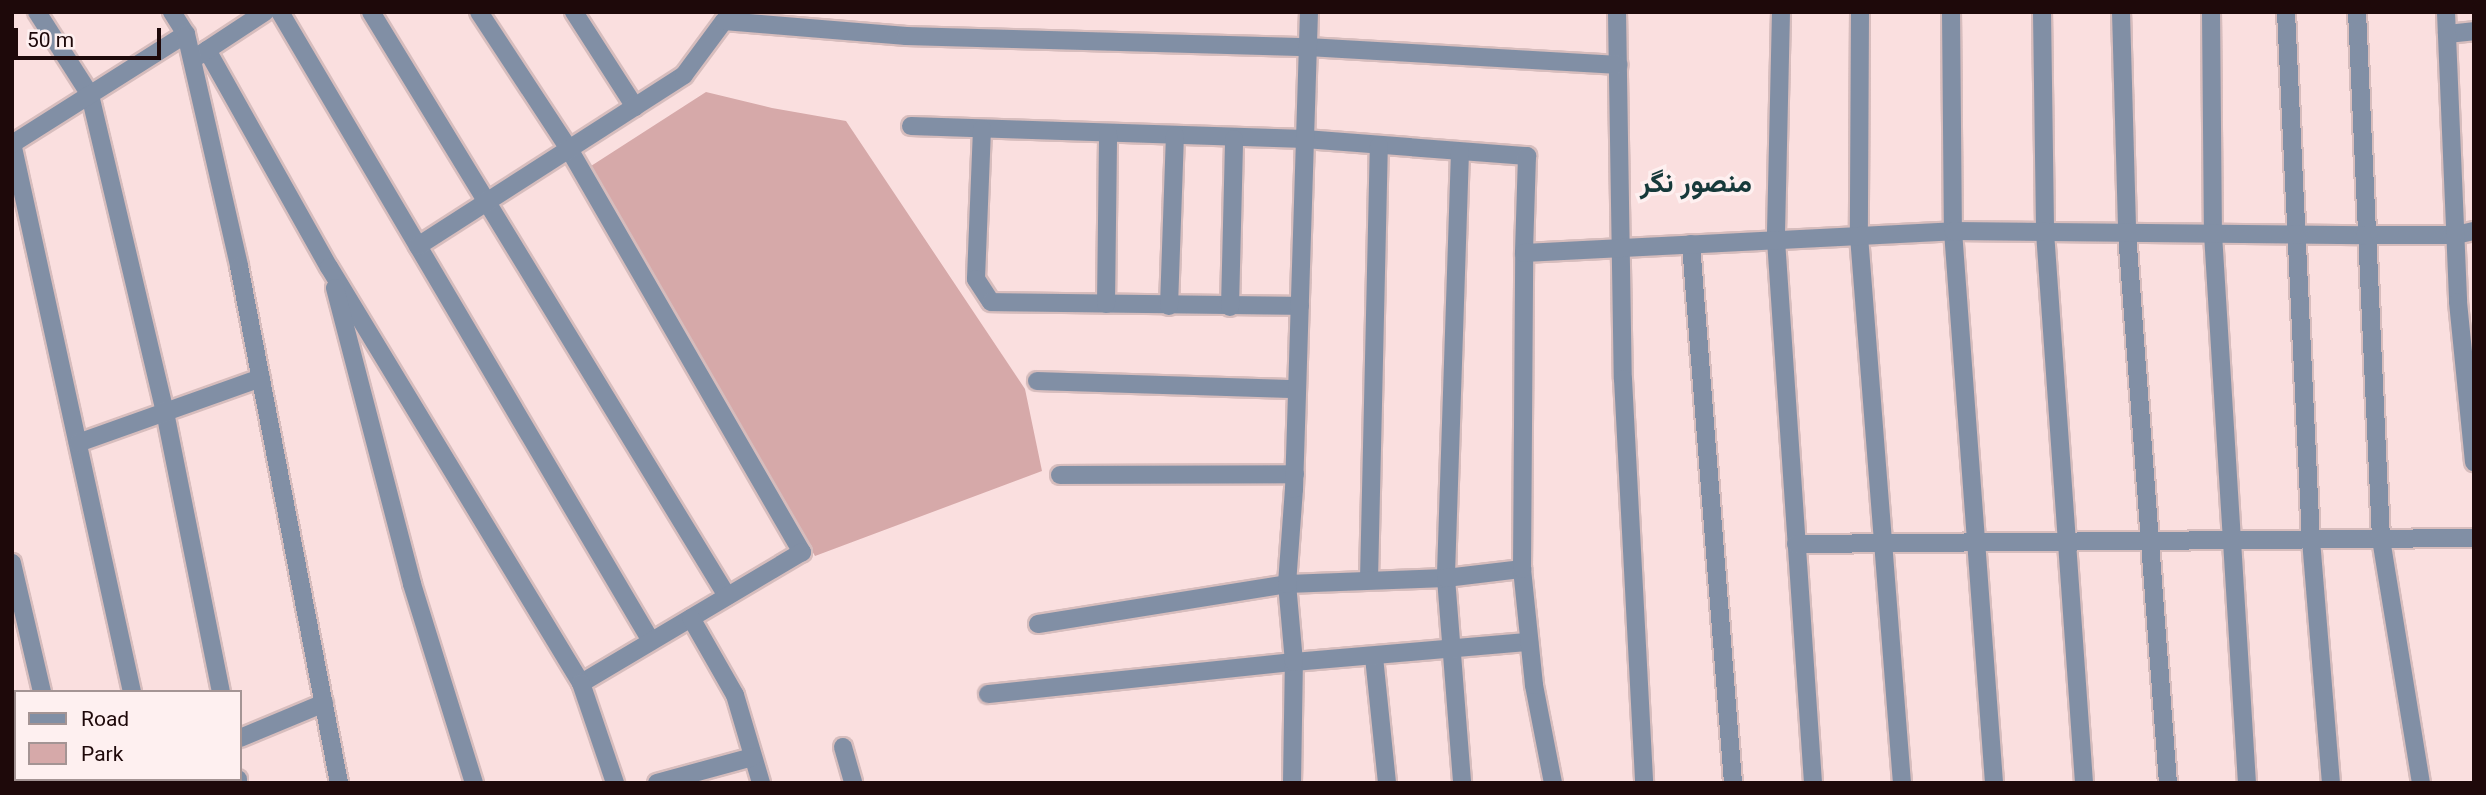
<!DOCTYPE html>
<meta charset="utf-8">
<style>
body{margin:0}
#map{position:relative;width:2486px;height:795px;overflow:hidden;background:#fadfdf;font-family:Roboto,Vazirmatn,sans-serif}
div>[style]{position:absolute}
.green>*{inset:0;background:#d6a9a9}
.roads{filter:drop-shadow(2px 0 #d7bdbd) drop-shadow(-2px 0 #d7bdbd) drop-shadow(0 2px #d7bdbd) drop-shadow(0 -2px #d7bdbd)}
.minor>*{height:18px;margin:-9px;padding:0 9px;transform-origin:9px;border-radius:9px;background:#818fa5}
.tertiary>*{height:18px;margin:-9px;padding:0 9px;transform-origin:9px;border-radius:9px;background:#818fa5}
span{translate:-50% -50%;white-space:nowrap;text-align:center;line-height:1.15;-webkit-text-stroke:7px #fef0f0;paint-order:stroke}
.district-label{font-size:28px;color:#16393a;font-weight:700}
.frame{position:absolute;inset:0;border:14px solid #1e090a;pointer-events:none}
.legend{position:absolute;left:14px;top:690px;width:228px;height:91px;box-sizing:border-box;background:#fef0f0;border:2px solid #a49494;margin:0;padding:9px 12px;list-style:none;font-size:21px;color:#1e090a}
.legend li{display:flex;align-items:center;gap:14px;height:35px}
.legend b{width:35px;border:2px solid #a49494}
.scale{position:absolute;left:14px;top:28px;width:147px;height:32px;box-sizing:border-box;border:4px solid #1e090a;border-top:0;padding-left:9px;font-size:21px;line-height:24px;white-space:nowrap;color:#1e090a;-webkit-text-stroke:5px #fef0f0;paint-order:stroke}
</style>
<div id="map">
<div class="green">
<i style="clip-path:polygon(706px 92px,772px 108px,846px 121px,1025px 389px,1042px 471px,815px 556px,591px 166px)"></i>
</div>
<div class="roads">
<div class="minor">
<i style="left:37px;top:12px;width:98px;rotate:57.4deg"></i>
<i style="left:90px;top:95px;width:326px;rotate:76.7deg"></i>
<i style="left:165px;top:412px;width:286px;rotate:78.7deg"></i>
<i style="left:280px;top:12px;width:730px;rotate:59.47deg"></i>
<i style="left:371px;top:12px;width:684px;rotate:58.63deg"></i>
<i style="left:479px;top:12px;width:164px;rotate:56.7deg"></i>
<i style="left:569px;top:149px;width:466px;rotate:60deg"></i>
<i style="left:802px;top:552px;width:257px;rotate:149.3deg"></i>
<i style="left:574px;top:12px;width:113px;rotate:57.3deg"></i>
<i style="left:1617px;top:12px;width:367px;rotate:89.1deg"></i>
<i style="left:1623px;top:379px;width:405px;rotate:87deg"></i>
<i style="left:1781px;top:12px;width:228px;rotate:91.3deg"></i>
<i style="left:1776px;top:240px;width:544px;rotate:86.1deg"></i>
<i style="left:1860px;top:12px;width:224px;rotate:90.3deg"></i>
<i style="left:1859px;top:236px;width:549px;rotate:85.51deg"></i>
<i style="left:1951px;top:12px;width:219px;rotate:89.5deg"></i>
<i style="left:1953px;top:231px;width:554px;rotate:85.75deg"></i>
<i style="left:2042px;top:12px;width:220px;rotate:89.2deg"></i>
<i style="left:2045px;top:232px;width:552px;rotate:85.95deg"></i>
<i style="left:2121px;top:12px;width:221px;rotate:88.4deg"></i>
<i style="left:2127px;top:233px;width:552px;rotate:85.74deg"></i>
<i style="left:2211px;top:12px;width:222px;rotate:89.5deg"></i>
<i style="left:2213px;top:234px;width:550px;rotate:86.46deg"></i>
<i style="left:2286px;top:12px;width:529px;rotate:87.29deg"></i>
<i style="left:2311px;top:540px;width:244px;rotate:85.3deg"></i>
<i style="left:2357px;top:12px;width:528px;rotate:87.39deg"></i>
<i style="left:2381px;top:539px;width:247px;rotate:80.7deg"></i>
<i style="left:2447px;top:34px;width:27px;rotate:-6deg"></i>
<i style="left:207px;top:50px;width:249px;rotate:60.7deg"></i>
<i style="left:329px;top:267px;width:486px;rotate:58.8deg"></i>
<i style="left:581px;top:683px;width:106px;rotate:71.2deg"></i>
<i style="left:198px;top:56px;width:80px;rotate:-33.3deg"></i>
<i style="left:911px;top:126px;width:394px;rotate:1.9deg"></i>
<i style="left:1305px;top:139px;width:223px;rotate:4.4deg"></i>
<i style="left:1527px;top:156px;width:97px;rotate:91.8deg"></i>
<i style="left:982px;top:129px;width:150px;rotate:92.3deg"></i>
<i style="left:976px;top:279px;width:27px;rotate:57deg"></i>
<i style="left:991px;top:302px;width:309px;rotate:0.7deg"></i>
<i style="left:12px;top:143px;width:562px;rotate:77.67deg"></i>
<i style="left:12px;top:144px;width:206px;rotate:-32.3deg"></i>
<i style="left:1460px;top:152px;width:426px;rotate:91.9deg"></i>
<i style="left:1446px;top:578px;width:206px;rotate:85.5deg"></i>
<i style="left:1691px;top:244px;width:541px;rotate:85.54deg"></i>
<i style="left:418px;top:246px;width:316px;rotate:-32.7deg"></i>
<i style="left:684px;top:75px;width:67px;rotate:-53.5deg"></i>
<i style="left:724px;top:21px;width:183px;rotate:4.7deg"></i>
<i style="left:906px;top:36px;width:402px;rotate:1.6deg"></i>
<i style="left:1308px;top:47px;width:311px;rotate:3.3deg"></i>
<i style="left:335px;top:288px;width:306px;rotate:75.4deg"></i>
<i style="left:412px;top:584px;width:208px;rotate:72.7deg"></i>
<i style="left:1106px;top:304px;width:170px;rotate:-89.3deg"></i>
<i style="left:1169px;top:306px;width:170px;rotate:-88deg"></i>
<i style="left:1230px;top:307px;width:168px;rotate:-88.6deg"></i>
<i style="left:1037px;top:381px;width:260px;rotate:1.8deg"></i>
<i style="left:78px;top:443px;width:194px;rotate:-19.6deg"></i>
<i style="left:1060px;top:475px;width:235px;rotate:-0.2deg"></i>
<i style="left:1796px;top:544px;width:678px;rotate:-0.51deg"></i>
<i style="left:12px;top:563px;width:132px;rotate:76.9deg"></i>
<i style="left:1369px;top:580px;width:434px;rotate:-88.7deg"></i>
<i style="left:691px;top:618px;width:89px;rotate:60.3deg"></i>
<i style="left:735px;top:695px;width:92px;rotate:73.5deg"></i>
<i style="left:1038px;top:624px;width:252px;rotate:-9.1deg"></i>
<i style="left:1287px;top:584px;width:159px;rotate:-2.2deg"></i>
<i style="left:1446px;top:578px;width:77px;rotate:-6.8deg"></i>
<i style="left:1374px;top:657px;width:127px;rotate:84.1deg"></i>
<i style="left:988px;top:694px;width:308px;rotate:-6deg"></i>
<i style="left:1294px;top:662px;width:236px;rotate:-4.9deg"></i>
<i style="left:240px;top:738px;width:91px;rotate:-22.6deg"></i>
<i style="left:843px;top:747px;width:37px;rotate:74deg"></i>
<i style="left:12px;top:749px;width:8px;rotate:60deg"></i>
<i style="left:27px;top:779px;width:4px;rotate:63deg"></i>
<i style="left:63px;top:779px;width:4px;rotate:76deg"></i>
<i style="left:151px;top:779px;width:4px;rotate:90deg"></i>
<i style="left:238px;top:779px;width:4px;rotate:90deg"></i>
<i style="left:130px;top:783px;width:9px;rotate:-27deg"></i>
<i style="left:657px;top:783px;width:99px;rotate:-15.2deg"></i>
<i style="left:1292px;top:783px;width:121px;rotate:-89.1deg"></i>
<i style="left:1294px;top:662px;width:78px;rotate:-95.1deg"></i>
<i style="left:1287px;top:584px;width:95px;rotate:-85.8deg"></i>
<i style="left:1294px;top:489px;width:477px;rotate:-88.2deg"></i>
<i style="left:1553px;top:783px;width:100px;rotate:-101deg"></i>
<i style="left:1534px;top:685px;width:117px;rotate:-95.9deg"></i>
<i style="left:1522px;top:569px;width:316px;rotate:-89.6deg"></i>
<i style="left:1524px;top:253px;width:430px;rotate:-2.9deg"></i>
<i style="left:1953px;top:231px;width:412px;rotate:0.6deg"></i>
<i style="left:2365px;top:235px;width:91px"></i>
<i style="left:2456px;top:235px;width:18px;rotate:-13deg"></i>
</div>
<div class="tertiary">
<i style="left:172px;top:12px;width:26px;rotate:58deg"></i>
<i style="left:186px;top:34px;width:238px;rotate:77.1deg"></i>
<i style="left:239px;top:266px;width:527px;rotate:79.05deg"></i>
<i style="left:2446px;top:12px;width:290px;rotate:87.6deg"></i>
<i style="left:2458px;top:302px;width:161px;rotate:84.3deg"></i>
</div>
</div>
<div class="district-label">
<span style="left:1696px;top:183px">منصور نگر</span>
</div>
<div class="frame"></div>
<ul class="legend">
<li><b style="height:9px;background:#818fa5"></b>Road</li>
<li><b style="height:19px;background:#d6a9a9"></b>Park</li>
</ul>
<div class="scale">50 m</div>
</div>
